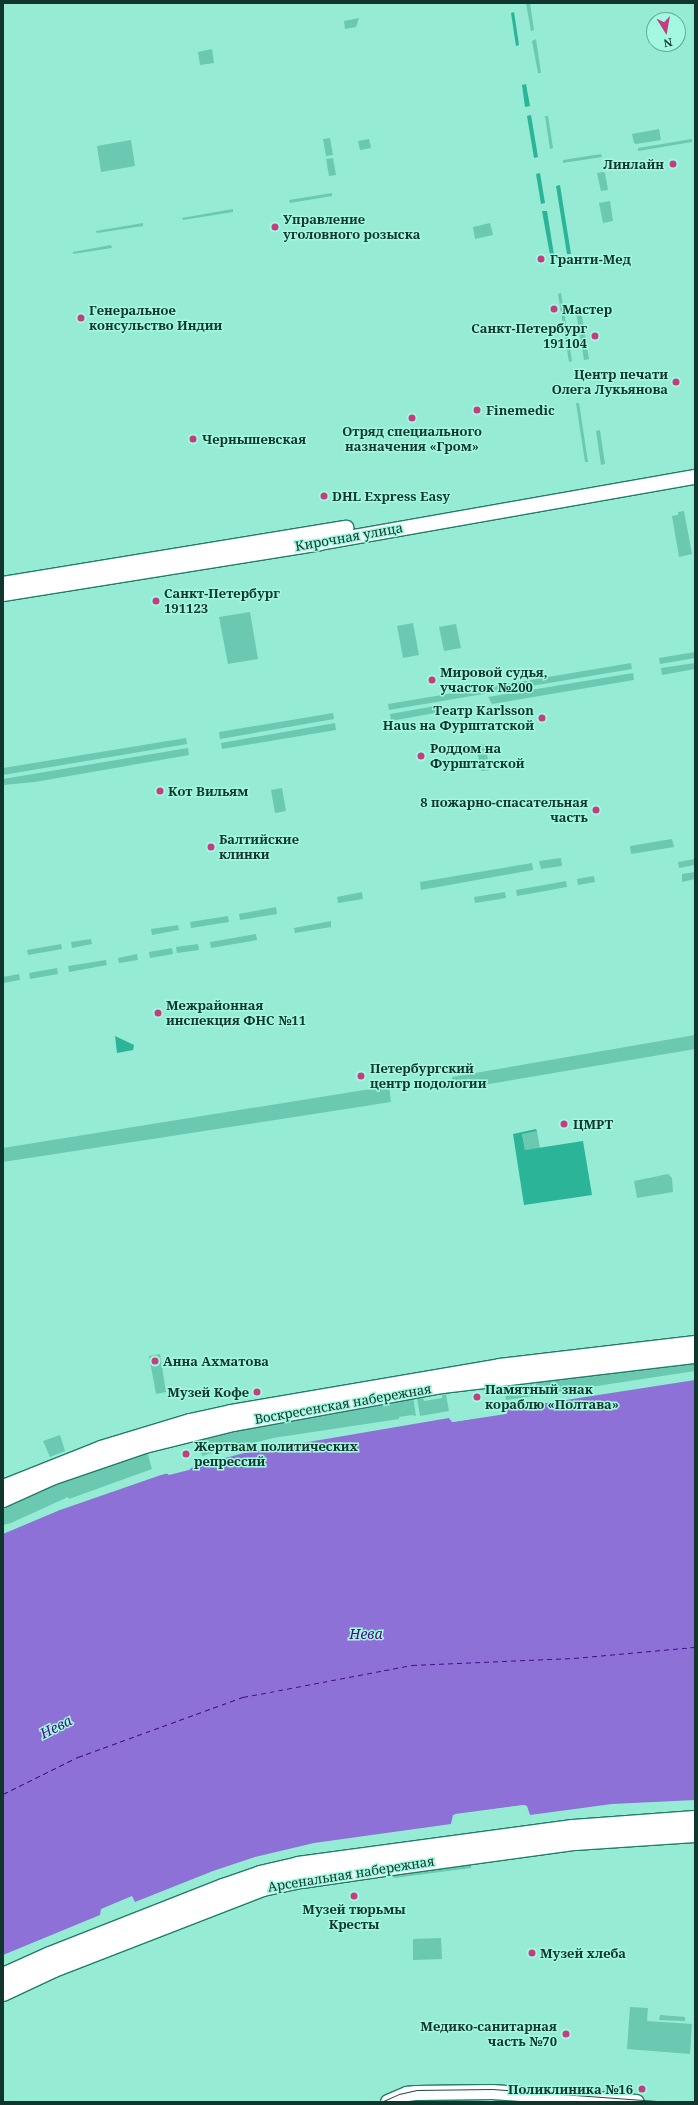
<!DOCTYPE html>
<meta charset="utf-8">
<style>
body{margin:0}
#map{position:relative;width:698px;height:2105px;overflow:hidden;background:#95ebd3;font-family:"Noto Serif",serif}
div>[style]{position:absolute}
.green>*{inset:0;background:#6cc9b1}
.forest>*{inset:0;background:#2bb498}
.water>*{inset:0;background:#8e71d7}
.pier>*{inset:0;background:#95ebd3}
.ferry>*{height:1px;margin-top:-0.5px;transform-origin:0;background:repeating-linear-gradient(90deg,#450a8b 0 5px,transparent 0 9px)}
.roads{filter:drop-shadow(1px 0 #217d69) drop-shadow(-1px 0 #217d69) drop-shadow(0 1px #217d69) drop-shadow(0 -1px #217d69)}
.secondary>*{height:14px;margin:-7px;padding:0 7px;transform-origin:7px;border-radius:7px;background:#fff}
.primary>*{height:16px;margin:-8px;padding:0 8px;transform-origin:8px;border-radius:8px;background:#fff}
.tram>*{height:1px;margin:-0.5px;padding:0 0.5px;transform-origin:0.5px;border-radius:0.5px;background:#214b41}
.dots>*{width:11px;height:11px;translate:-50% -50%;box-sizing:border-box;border:2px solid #a2f8e0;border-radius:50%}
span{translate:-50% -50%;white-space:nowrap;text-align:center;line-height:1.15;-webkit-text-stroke:3px #a2f8e0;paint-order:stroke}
.poi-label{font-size:13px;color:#11362d;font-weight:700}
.right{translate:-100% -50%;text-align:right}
.left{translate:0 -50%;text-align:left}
.street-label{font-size:13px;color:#11362d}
.water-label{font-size:14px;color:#450a8b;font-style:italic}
.frame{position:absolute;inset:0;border:4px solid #11362d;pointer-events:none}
.north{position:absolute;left:646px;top:12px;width:40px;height:40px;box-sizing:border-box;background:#a2f8e0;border:1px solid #68aa98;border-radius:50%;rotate:169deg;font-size:11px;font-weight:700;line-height:16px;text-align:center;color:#11362d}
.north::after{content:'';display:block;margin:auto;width:14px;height:18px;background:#c43e7f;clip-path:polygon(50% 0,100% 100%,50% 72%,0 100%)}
</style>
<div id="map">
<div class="green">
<i style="clip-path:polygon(526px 3px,530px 3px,534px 30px,531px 31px)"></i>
<i style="clip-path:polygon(359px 18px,356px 27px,345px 29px,344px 21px)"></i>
<i style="clip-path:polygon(536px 39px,541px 73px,538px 73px,532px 41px)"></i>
<i style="clip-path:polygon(212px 49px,214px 63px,200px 65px,198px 52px)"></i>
<i style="clip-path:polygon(545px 116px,548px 116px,553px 148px,550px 149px)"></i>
<i style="clip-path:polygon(659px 129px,661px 140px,636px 144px,634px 143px,632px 134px)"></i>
<i style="clip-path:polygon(330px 138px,333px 155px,326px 156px,323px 139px)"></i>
<i style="clip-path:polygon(369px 139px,371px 148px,360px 150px,358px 141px)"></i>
<i style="clip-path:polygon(692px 139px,692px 142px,638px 151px,638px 148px)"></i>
<i style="clip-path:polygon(131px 140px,135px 166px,101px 172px,97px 146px)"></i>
<i style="clip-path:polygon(601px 154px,602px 157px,563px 163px,563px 160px)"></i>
<i style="clip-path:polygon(333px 158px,336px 175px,329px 176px,326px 159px)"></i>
<i style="clip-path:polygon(603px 172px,605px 173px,608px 190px,601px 191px,597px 173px)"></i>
<i style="clip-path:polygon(332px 193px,332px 196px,290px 203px,289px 200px)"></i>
<i style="clip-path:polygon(610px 201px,613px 221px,603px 223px,599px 203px)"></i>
<i style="clip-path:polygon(233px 209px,233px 212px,183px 220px,182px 218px)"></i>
<i style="clip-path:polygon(143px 223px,143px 226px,97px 233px,96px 231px)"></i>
<i style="clip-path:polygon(490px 223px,493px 235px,475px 239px,473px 227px)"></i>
<i style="clip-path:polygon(111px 245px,112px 248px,73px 254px,73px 252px)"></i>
<i style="clip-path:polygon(561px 293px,572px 361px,569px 362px,558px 294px)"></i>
<i style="clip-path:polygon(581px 311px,589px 359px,584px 360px,576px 312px)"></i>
<i style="clip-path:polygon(576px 403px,579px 403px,588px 462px,585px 462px)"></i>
<i style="clip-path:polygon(600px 430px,605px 464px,601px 465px,596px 431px)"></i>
<i style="clip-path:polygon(684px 511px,692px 554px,679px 557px,672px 516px,678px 515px,678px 512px)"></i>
<i style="clip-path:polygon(250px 612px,258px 659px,228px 664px,219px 617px)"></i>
<i style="clip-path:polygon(413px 623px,419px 655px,403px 658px,397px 626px)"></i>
<i style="clip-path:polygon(456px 624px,461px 648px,444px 651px,439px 627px)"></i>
<i style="clip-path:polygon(695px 652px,695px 658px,660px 664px,659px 658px)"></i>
<i style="clip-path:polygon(631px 663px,632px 669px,389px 710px,388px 704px)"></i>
<i style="clip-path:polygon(695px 663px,695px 669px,662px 675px,661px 668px)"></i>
<i style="clip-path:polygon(633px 673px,634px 680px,492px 704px,488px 697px)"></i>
<i style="clip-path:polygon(441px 705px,440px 712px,391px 721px,390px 714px)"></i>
<i style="clip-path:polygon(333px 713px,334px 719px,220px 739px,219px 732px)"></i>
<i style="clip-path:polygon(335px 723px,336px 730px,222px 749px,221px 743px)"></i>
<i style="clip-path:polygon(186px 738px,187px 744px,3px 775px,3px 768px)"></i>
<i style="clip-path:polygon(485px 744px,490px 770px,481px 771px,476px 745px)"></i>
<i style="clip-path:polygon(188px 748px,189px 755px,35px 782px,3px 785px,3px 779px)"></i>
<i style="clip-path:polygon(282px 788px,286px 811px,275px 813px,271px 790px)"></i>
<i style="clip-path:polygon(672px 839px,674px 847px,631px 854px,630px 846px)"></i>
<i style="clip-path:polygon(561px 858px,562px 866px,541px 869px,539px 861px)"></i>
<i style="clip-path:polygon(695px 859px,695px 865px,679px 868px,678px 862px)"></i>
<i style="clip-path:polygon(532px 863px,533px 870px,421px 890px,420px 882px)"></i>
<i style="clip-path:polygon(695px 872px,695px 879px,682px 882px,682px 874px)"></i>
<i style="clip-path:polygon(594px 876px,595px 882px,578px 885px,577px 879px)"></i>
<i style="clip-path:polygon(566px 881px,567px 887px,517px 896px,516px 890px)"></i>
<i style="clip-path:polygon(362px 892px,363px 899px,338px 903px,337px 897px)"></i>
<i style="clip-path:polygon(505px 892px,506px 898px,475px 903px,474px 897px)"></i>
<i style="clip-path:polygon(276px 907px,277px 914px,240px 920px,239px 914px)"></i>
<i style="clip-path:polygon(228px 916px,229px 922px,191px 928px,190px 922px)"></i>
<i style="clip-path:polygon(331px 921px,331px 927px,295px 933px,294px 928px)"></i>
<i style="clip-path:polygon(178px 925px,179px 930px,152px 935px,151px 929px)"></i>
<i style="clip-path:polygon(256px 934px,257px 940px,211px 948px,210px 942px)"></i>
<i style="clip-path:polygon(91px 939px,92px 944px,72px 948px,71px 942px)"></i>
<i style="clip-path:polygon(61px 944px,62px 949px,28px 955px,27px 950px)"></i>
<i style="clip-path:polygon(198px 944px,199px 950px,177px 953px,176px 947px)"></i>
<i style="clip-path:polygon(172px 948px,173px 954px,150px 958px,149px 952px)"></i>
<i style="clip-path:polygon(137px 954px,138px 960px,119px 963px,118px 958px)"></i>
<i style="clip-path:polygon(106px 960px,107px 965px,69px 972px,68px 966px)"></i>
<i style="clip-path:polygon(57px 968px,58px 974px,30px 979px,29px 973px)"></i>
<i style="clip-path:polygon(19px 974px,20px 980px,3px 983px,3px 977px)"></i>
<i style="clip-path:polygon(695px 1035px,695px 1049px,454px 1090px,452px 1077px)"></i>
<i style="clip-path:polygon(389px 1086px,391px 1102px,3px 1162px,3px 1148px)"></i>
<i style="clip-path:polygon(537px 1131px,540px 1148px,525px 1150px,522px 1133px)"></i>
<i style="clip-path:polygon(668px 1174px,672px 1178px,673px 1192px,637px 1198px,634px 1181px)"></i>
<i style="clip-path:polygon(160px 1354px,166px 1392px,156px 1394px,149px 1356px)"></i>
<i style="clip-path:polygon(695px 1361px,695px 1371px,538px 1395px,535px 1380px)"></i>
<i style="clip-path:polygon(532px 1384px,534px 1396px,506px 1400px,504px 1387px,508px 1387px,509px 1390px,526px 1388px,526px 1385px)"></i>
<i style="clip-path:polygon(446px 1394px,449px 1411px,420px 1416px,417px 1399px,423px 1398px,424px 1401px,442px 1398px,442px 1395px)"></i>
<i style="clip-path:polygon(413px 1396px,416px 1416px,412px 1415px,399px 1417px,399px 1419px,273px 1438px,228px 1449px,228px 1448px,202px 1456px,198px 1438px)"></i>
<i style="clip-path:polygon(60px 1435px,65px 1451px,50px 1457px,43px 1441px)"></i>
<i style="clip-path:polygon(147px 1451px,152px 1469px,69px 1499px,68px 1497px,11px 1523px,3px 1525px,3px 1507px,54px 1484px)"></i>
<i style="clip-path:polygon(471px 1863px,471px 1868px,394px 1878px,391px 1876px,391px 1873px)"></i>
<i style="clip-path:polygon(441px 1938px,442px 1959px,413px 1960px,413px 1939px)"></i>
<i style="clip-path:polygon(630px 2007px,648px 2008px,647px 2021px,692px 2024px,690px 2054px,627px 2049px)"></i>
<i style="clip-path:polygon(660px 2015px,685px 2017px,685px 2021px,659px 2020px)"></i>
</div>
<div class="forest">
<i style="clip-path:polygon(514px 12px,519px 45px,516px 46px,511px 13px)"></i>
<i style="clip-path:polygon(526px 84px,530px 106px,525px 107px,522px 85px)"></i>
<i style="clip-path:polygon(531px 115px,538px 157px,534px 158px,527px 116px)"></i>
<i style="clip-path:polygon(540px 173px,545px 203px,541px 204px,536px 174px)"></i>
<i style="clip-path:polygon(560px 185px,571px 254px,567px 254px,556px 186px)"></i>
<i style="clip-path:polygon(542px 211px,547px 211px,554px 255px,550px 255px)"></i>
<i style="clip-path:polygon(115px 1036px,134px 1045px,133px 1050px,117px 1053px)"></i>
<i style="clip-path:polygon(536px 1129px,537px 1131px,522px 1134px,525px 1150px,583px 1141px,592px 1195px,524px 1205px,513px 1134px)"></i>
</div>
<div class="water">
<i style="clip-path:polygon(695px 1380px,695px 1800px,612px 1804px,530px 1815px,525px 1805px,453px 1815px,451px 1824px,314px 1843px,255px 1857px,213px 1871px,135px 1902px,132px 1896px,101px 1909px,100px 1915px,3px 1955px,3px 1534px,60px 1510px,161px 1475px,244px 1453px,449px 1418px,452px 1422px,507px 1413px,508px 1409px)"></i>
</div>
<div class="pier">
<i style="clip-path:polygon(506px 1409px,508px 1409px,506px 1414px,453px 1422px,449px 1418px,453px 1420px,505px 1412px)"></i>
<i style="clip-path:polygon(195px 1463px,195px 1465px,189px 1470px,169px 1475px,166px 1473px,161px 1475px,161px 1473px)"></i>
<i style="clip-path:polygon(523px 1805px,527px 1806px,530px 1815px,528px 1815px,523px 1807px,455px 1816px,453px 1824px,451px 1824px,455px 1814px)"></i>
</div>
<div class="ferry">
<i style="left:3px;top:1794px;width:84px;rotate:-26.3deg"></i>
<i style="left:78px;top:1757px;width:176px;rotate:-20deg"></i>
<i style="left:243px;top:1697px;width:172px;rotate:-10.7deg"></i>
<i style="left:412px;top:1665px;width:162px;rotate:-2.5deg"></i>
<i style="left:574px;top:1658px;width:121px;rotate:-5.2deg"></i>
</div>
<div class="roads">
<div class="secondary">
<i style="left:3px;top:584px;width:348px;rotate:-9.3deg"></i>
<i style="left:3px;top:594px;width:321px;rotate:-9.1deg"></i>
<i style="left:320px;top:543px;width:381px;rotate:-10deg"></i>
<i style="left:3px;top:1487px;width:105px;rotate:-21.7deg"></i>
<i style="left:101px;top:1448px;width:93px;rotate:-16.9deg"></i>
<i style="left:190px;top:1421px;width:42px;rotate:-12.4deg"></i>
<i style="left:231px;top:1412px;width:273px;rotate:-9.7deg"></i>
<i style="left:500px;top:1366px;width:196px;rotate:-6.7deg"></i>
<i style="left:3px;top:1500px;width:54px;rotate:-24.2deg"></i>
<i style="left:52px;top:1478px;width:98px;rotate:-19deg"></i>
<i style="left:145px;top:1446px;width:91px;rotate:-14deg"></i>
<i style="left:233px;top:1424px;width:213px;rotate:-10.3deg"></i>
<i style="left:443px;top:1386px;width:254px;rotate:-6.8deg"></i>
<i style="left:388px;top:2102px;width:21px;rotate:-23deg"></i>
<i style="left:407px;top:2094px;width:9px;rotate:-6deg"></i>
<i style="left:416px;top:2093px;width:76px;rotate:-0.8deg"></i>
<i style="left:492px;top:2092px;width:145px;rotate:3.9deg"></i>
</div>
<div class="primary">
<i style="left:3px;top:1976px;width:51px;rotate:-24.1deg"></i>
<i style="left:50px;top:1955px;width:186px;rotate:-21.5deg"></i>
<i style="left:223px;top:1887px;width:39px;rotate:-19deg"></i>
<i style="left:260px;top:1874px;width:39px;rotate:-13deg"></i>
<i style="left:298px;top:1865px;width:277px;rotate:-7.7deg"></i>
<i style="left:573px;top:1828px;width:122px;rotate:-4.2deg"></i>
<i style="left:3px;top:1993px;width:56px;rotate:-25.2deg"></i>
<i style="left:54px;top:1969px;width:224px;rotate:-21.2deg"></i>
<i style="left:263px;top:1888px;width:40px;rotate:-12deg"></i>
<i style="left:302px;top:1880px;width:83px;rotate:-8.3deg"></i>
<i style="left:384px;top:1868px;width:193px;rotate:-7.8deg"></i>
<i style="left:575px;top:1842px;width:120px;rotate:-3.8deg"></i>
</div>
</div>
<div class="tram">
<i style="left:381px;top:2102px;width:20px;rotate:-24deg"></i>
<i style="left:399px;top:2094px;width:17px;rotate:-13deg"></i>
<i style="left:416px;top:2090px;width:76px;rotate:-0.8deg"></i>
<i style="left:492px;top:2089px;width:179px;rotate:4.2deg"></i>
</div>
<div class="dots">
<i style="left:673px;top:164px;background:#c43e7f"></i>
<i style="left:275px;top:227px;background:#c43e7f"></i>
<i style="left:541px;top:259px;background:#c43e7f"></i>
<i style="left:554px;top:309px;background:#c43e7f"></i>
<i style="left:81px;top:318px;background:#c43e7f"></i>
<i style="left:595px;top:336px;background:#c43e7f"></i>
<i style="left:676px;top:382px;background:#c43e7f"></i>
<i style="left:477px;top:410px;background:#c43e7f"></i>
<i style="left:412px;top:418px;background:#c43e7f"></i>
<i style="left:193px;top:439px;background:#c43e7f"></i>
<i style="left:324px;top:496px;background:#c43e7f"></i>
<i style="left:156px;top:601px;background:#c43e7f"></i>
<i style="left:432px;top:680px;background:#c43e7f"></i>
<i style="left:542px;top:718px;background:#c43e7f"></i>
<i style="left:421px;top:756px;background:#c43e7f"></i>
<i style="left:160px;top:791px;background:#c43e7f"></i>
<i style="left:596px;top:810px;background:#c43e7f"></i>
<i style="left:211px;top:847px;background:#c43e7f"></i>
<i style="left:158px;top:1013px;background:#c43e7f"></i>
<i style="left:361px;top:1076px;background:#c43e7f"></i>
<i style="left:564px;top:1124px;background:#c43e7f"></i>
<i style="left:155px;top:1361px;background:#c43e7f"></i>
<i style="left:257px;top:1392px;background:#c43e7f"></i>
<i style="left:477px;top:1397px;background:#c43e7f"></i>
<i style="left:186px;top:1454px;background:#c43e7f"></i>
<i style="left:354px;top:1896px;background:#c43e7f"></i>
<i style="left:532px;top:1953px;background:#c43e7f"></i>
<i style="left:566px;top:2034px;background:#c43e7f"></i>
<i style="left:642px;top:2089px;background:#c43e7f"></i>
</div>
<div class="poi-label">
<span class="right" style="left:664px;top:164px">Линлайн</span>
<span class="left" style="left:283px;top:227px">Управление<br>уголовного розыска</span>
<span class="left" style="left:550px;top:259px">Гранти-Мед</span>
<span class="left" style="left:562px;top:309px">Мастер</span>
<span class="left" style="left:89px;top:318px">Генеральное<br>консульство Индии</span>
<span class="right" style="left:587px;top:336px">Санкт-Петербург<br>191104</span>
<span class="right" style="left:668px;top:382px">Центр печати<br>Олега Лукьянова</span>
<span class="left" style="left:486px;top:410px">Finemedic</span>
<span style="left:412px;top:439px">Отряд специального<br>назначения «Гром»</span>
<span class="left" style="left:202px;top:439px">Чернышевская</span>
<span class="left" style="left:332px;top:496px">DHL Express Easy</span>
<span class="left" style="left:164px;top:601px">Санкт-Петербург<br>191123</span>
<span class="left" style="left:440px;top:680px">Мировой судья,<br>участок №200</span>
<span class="right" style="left:534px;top:718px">Театр Karlsson<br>Haus на Фурштатской</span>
<span class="left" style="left:430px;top:756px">Роддом на<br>Фурштатской</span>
<span class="left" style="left:168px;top:791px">Кот Вильям</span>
<span class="right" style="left:588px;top:810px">8 пожарно-спасательная<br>часть</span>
<span class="left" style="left:219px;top:847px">Балтийские<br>клинки</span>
<span class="left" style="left:166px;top:1013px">Межрайонная<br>инспекция ФНС №11</span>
<span class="left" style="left:370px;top:1076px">Петербургский<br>центр подологии</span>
<span class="left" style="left:573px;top:1124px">ЦМРТ</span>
<span class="left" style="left:163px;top:1361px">Анна Ахматова</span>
<span class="left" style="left:485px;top:1397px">Памятный знак<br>кораблю «Полтава»</span>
<span class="right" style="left:249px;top:1392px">Музей Кофе</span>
<span class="left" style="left:194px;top:1454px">Жертвам политических<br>репрессий</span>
<span style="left:354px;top:1917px">Музей тюрьмы<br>Кресты</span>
<span class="left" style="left:540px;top:1953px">Музей хлеба</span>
<span class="right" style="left:557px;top:2034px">Медико-санитарная<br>часть №70</span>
<span class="right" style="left:633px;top:2089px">Поликлиника №16</span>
</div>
<div class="street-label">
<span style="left:349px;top:537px;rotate:-10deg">Кирочная улица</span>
<span style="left:343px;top:1404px;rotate:-10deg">Воскресенская набережная</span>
<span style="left:351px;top:1874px;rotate:-9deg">Арсенальная набережная</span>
</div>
<div class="water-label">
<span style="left:366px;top:1634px">Нева</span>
<span style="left:56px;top:1727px;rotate:-27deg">Нева</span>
</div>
<div class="frame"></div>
<div class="north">N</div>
</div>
